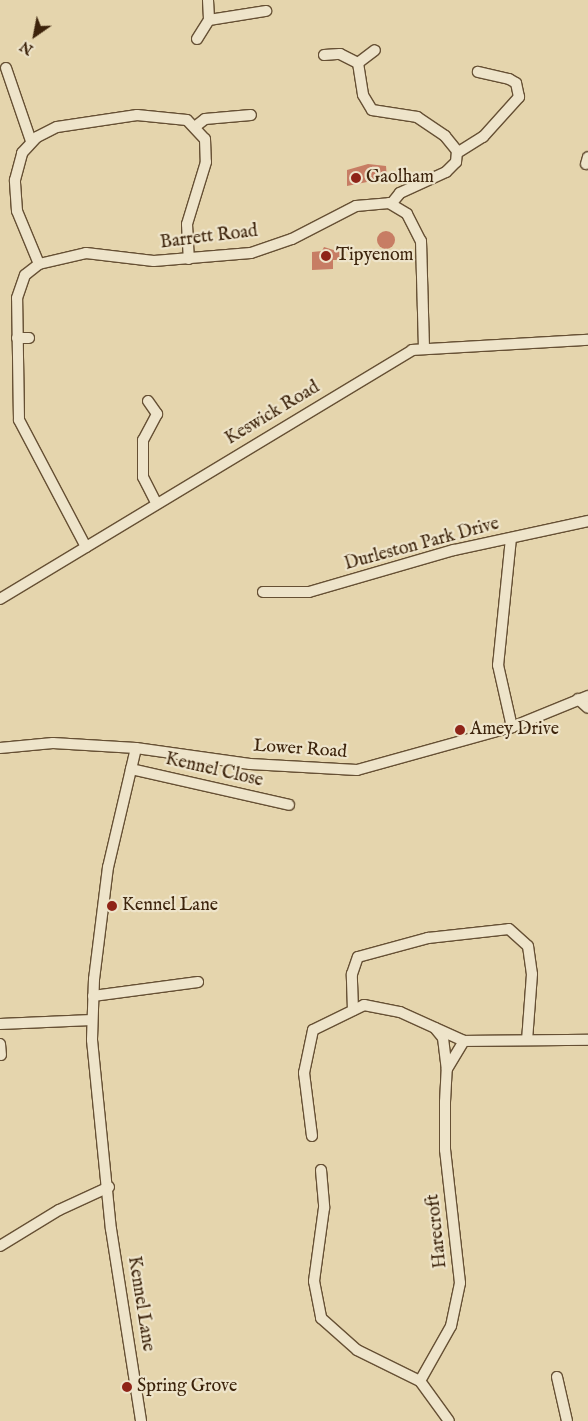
<!DOCTYPE html>
<style>
body{margin:0}
#map{position:relative;width:588px;height:1421px;overflow:hidden;background:#e5d5ad;font-family:"IM FELL English",serif}
div>[style]{position:absolute}
.building>*{inset:0;background:#c77d64}
.round{border-radius:50%}
.roads{filter:drop-shadow(1px 0 #665034) drop-shadow(-1px 0 #665034) drop-shadow(0 1px #665034) drop-shadow(0 -1px #665034)}
.minor>*{height:10px;margin:-5px;padding:0 5px;transform-origin:5px;border-radius:5px;background:#eee4ca}
.dots>*{width:14px;height:14px;translate:-50% -50%;box-sizing:border-box;border:2px solid #eee4ca;border-radius:50%}
span{translate:-50% -50%;white-space:nowrap;text-align:center;line-height:1.15;-webkit-text-stroke:4.5px #eee4ca;paint-order:stroke}
.poi-label{font-size:18px;color:#3c230b}
.left{translate:0 -50%;text-align:left}
.street-label{font-size:18px;color:#3c230b}
.north{position:absolute;left:10px;top:10px;width:50px;height:50px;-webkit-text-stroke:4px #eee4ca;paint-order:stroke;rotate:213deg;font-size:14px;font-weight:700;line-height:20px;text-align:center;color:#3c230b}
.north::after{content:'';display:block;margin:auto;width:18px;height:22px;background:#3c230b;clip-path:polygon(50% 0,100% 100%,50% 72%,0 100%)}
</style>
<div id="map">
<div class="building">
<i style="clip-path:polygon(368px 164px,386px 166px,387px 178px,347px 186px,347px 170px)"></i>
<i class="round" style="left:377px;top:231px;width:18px;height:18px"></i>
<i style="clip-path:polygon(324px 247px,340px 252px,340px 260px,333px 260px,333px 269px,312px 270px,312px 252px,322px 251px)"></i>
</div>
<div class="roads">
<div class="minor">
<i style="left:208px;top:0;width:20px;rotate:87deg"></i>
<i style="left:209px;top:20px;width:58px;rotate:-9deg"></i>
<i style="left:197px;top:39px;width:22px;rotate:-58deg"></i>
<i style="left:324px;top:55px;width:16px;rotate:-4deg"></i>
<i style="left:340px;top:54px;width:20px;rotate:27deg"></i>
<i style="left:358px;top:63px;width:32px;rotate:81deg"></i>
<i style="left:363px;top:95px;width:17px;rotate:59deg"></i>
<i style="left:372px;top:110px;width:46px;rotate:8.8deg"></i>
<i style="left:417px;top:117px;width:34px;rotate:34deg"></i>
<i style="left:445px;top:136px;width:19px;rotate:51deg"></i>
<i style="left:457px;top:151px;width:11px;rotate:95deg"></i>
<i style="left:456px;top:162px;width:14px;rotate:135deg"></i>
<i style="left:446px;top:172px;width:51px;rotate:155.5deg"></i>
<i style="left:400px;top:193px;width:14px;rotate:129deg"></i>
<i style="left:358px;top:63px;width:21px;rotate:-37deg"></i>
<i style="left:6px;top:68px;width:77px;rotate:71.1deg"></i>
<i style="left:196px;top:126px;width:11px;rotate:-38deg"></i>
<i style="left:205px;top:119px;width:46px;rotate:-5deg"></i>
<i style="left:457px;top:153px;width:31px;rotate:-32deg"></i>
<i style="left:483px;top:137px;width:54px;rotate:-48deg"></i>
<i style="left:519px;top:97px;width:14px;rotate:-102deg"></i>
<i style="left:516px;top:83px;width:8px;rotate:-150deg"></i>
<i style="left:509px;top:79px;width:32px;rotate:-167deg"></i>
<i style="left:586px;top:164px;width:7px;rotate:-74deg"></i>
<i style="left:39px;top:264px;width:57px;rotate:-112.5deg"></i>
<i style="left:17px;top:211px;width:31px;rotate:-94deg"></i>
<i style="left:15px;top:180px;width:28px;rotate:-75deg"></i>
<i style="left:22px;top:153px;width:22px;rotate:-47deg"></i>
<i style="left:37px;top:137px;width:22px;rotate:-27deg"></i>
<i style="left:57px;top:127px;width:81px;rotate:-8.5deg"></i>
<i style="left:137px;top:115px;width:50px;rotate:5.7deg"></i>
<i style="left:187px;top:120px;width:26px;rotate:47deg"></i>
<i style="left:205px;top:139px;width:23px;rotate:88deg"></i>
<i style="left:206px;top:162px;width:65px;rotate:107deg"></i>
<i style="left:187px;top:224px;width:35px;rotate:87deg"></i>
<i style="left:17px;top:338px;width:12px"></i>
<i style="left:148px;top:401px;width:16px;rotate:55deg"></i>
<i style="left:157px;top:414px;width:30px;rotate:118deg"></i>
<i style="left:143px;top:440px;width:37px;rotate:90deg"></i>
<i style="left:143px;top:477px;width:30px;rotate:63deg"></i>
<i style="left:511px;top:538px;width:128px;rotate:95.8deg"></i>
<i style="left:498px;top:665px;width:64px;rotate:77.3deg"></i>
<i style="left:86px;top:547px;width:144px;rotate:-117.8deg"></i>
<i style="left:19px;top:420px;width:122px;rotate:-90.9deg"></i>
<i style="left:17px;top:298px;width:24px;rotate:-71deg"></i>
<i style="left:25px;top:275px;width:18px;rotate:-38deg"></i>
<i style="left:39px;top:264px;width:48px;rotate:-13.2deg"></i>
<i style="left:86px;top:253px;width:68px;rotate:6.7deg"></i>
<i style="left:154px;top:261px;width:97px;rotate:-4.7deg"></i>
<i style="left:251px;top:253px;width:43px;rotate:-18.9deg"></i>
<i style="left:292px;top:239px;width:72px;rotate:-27.3deg"></i>
<i style="left:356px;top:206px;width:33px;rotate:-5deg"></i>
<i style="left:389px;top:203px;width:21px;rotate:31deg"></i>
<i style="left:407px;top:214px;width:30px;rotate:63deg"></i>
<i style="left:421px;top:241px;width:106px;rotate:88.4deg"></i>
<i style="left:263px;top:592px;width:46px"></i>
<i style="left:309px;top:592px;width:151px;rotate:-16.2deg"></i>
<i style="left:454px;top:550px;width:137px;rotate:-12.2deg"></i>
<i style="left:0;top:599px;width:481px;rotate:-31.1deg"></i>
<i style="left:412px;top:350px;width:176px;rotate:-3.3deg"></i>
<i style="left:578px;top:699px;width:13px;rotate:42deg"></i>
<i style="left:0;top:748px;width:53px;rotate:-5.4deg"></i>
<i style="left:53px;top:743px;width:83px;rotate:3.4deg"></i>
<i style="left:136px;top:748px;width:115px;rotate:8deg"></i>
<i style="left:250px;top:764px;width:107px;rotate:3.2deg"></i>
<i style="left:357px;top:770px;width:161px;rotate:-15.5deg"></i>
<i style="left:512px;top:727px;width:82px;rotate:-22.2deg"></i>
<i style="left:136px;top:748px;width:122px;rotate:103.2deg"></i>
<i style="left:108px;top:867px;width:113px;rotate:97.1deg"></i>
<i style="left:94px;top:979px;width:61px;rotate:91.9deg"></i>
<i style="left:92px;top:1040px;width:190px;rotate:84.3deg"></i>
<i style="left:111px;top:1229px;width:194px;rotate:81.1deg"></i>
<i style="left:131px;top:769px;width:162px;rotate:12.8deg"></i>
<i style="left:93px;top:996px;width:106px;rotate:-7.6deg"></i>
<i style="left:353px;top:1010px;width:36px;rotate:-92deg"></i>
<i style="left:352px;top:974px;width:18px;rotate:-71deg"></i>
<i style="left:358px;top:957px;width:73px;rotate:-15.2deg"></i>
<i style="left:428px;top:938px;width:81px;rotate:-6.3deg"></i>
<i style="left:509px;top:929px;width:25px;rotate:42deg"></i>
<i style="left:528px;top:946px;width:28px;rotate:82deg"></i>
<i style="left:532px;top:974px;width:66px;rotate:94.3deg"></i>
<i style="left:0;top:1024px;width:92px;rotate:-2.5deg"></i>
<i style="left:435px;top:1028px;width:13px;rotate:51deg"></i>
<i style="left:443px;top:1038px;width:31px;rotate:83deg"></i>
<i style="left:0;top:1044px;width:11px;rotate:85deg"></i>
<i style="left:312px;top:1136px;width:64px;rotate:-97.2deg"></i>
<i style="left:304px;top:1073px;width:44px;rotate:-78.2deg"></i>
<i style="left:313px;top:1030px;width:57px;rotate:-26.1deg"></i>
<i style="left:364px;top:1005px;width:37px;rotate:11deg"></i>
<i style="left:400px;top:1012px;width:70px;rotate:24.4deg"></i>
<i style="left:464px;top:1041px;width:124px;rotate:-0.5deg"></i>
<i style="left:321px;top:1170px;width:38px;rotate:85deg"></i>
<i style="left:324px;top:1208px;width:74px;rotate:97.8deg"></i>
<i style="left:314px;top:1281px;width:38px;rotate:79deg"></i>
<i style="left:321px;top:1318px;width:48px;rotate:41.6deg"></i>
<i style="left:357px;top:1350px;width:70px;rotate:26.2deg"></i>
<i style="left:420px;top:1381px;width:49px;rotate:54.1deg"></i>
<i style="left:0;top:1246px;width:69px;rotate:-31.4deg"></i>
<i style="left:59px;top:1210px;width:55px;rotate:-24.7deg"></i>
<i style="left:557px;top:1377px;width:45px;rotate:77.2deg"></i>
<i style="left:420px;top:1381px;width:63px;rotate:-60.6deg"></i>
<i style="left:451px;top:1326px;width:44px;rotate:-78.2deg"></i>
<i style="left:460px;top:1283px;width:134px;rotate:-96.4deg"></i>
<i style="left:445px;top:1150px;width:48px;rotate:-90deg"></i>
<i style="left:445px;top:1102px;width:33px;rotate:-87deg"></i>
<i style="left:447px;top:1069px;width:33px;rotate:-59deg"></i>
</div>
</div>
<div class="dots">
<i style="left:356px;top:178px;background:#8f2418"></i>
<i style="left:326px;top:256px;background:#8f2418"></i>
<i style="left:460px;top:730px;background:#8f2418"></i>
<i style="left:112px;top:906px;background:#8f2418"></i>
<i style="left:127px;top:1387px;background:#8f2418"></i>
</div>
<div class="poi-label">
<span class="left" style="left:366px;top:178px">Gaolham</span>
<span class="left" style="left:336px;top:256px">Tipyenom</span>
<span class="left" style="left:470px;top:730px">Amey Drive</span>
<span class="left" style="left:122px;top:906px">Kennel Lane</span>
<span class="left" style="left:137px;top:1387px">Spring Grove</span>
</div>
<div class="street-label">
<span style="left:209px;top:238px;rotate:-7deg">Barrett Road</span>
<span style="left:273px;top:414px;rotate:-31deg">Keswick Road</span>
<span style="left:422px;top:545px;rotate:-15deg">Durleston Park Drive</span>
<span style="left:300px;top:750px;rotate:4deg">Lower Road</span>
<span style="left:214px;top:771px;rotate:13deg">Kennel Close</span>
<span style="left:438px;top:1231px;rotate:-96deg">Harecroft</span>
<span style="left:140px;top:1304px;rotate:81deg">Kennel Lane</span>
</div>
<div class="north">N</div>
</div>
